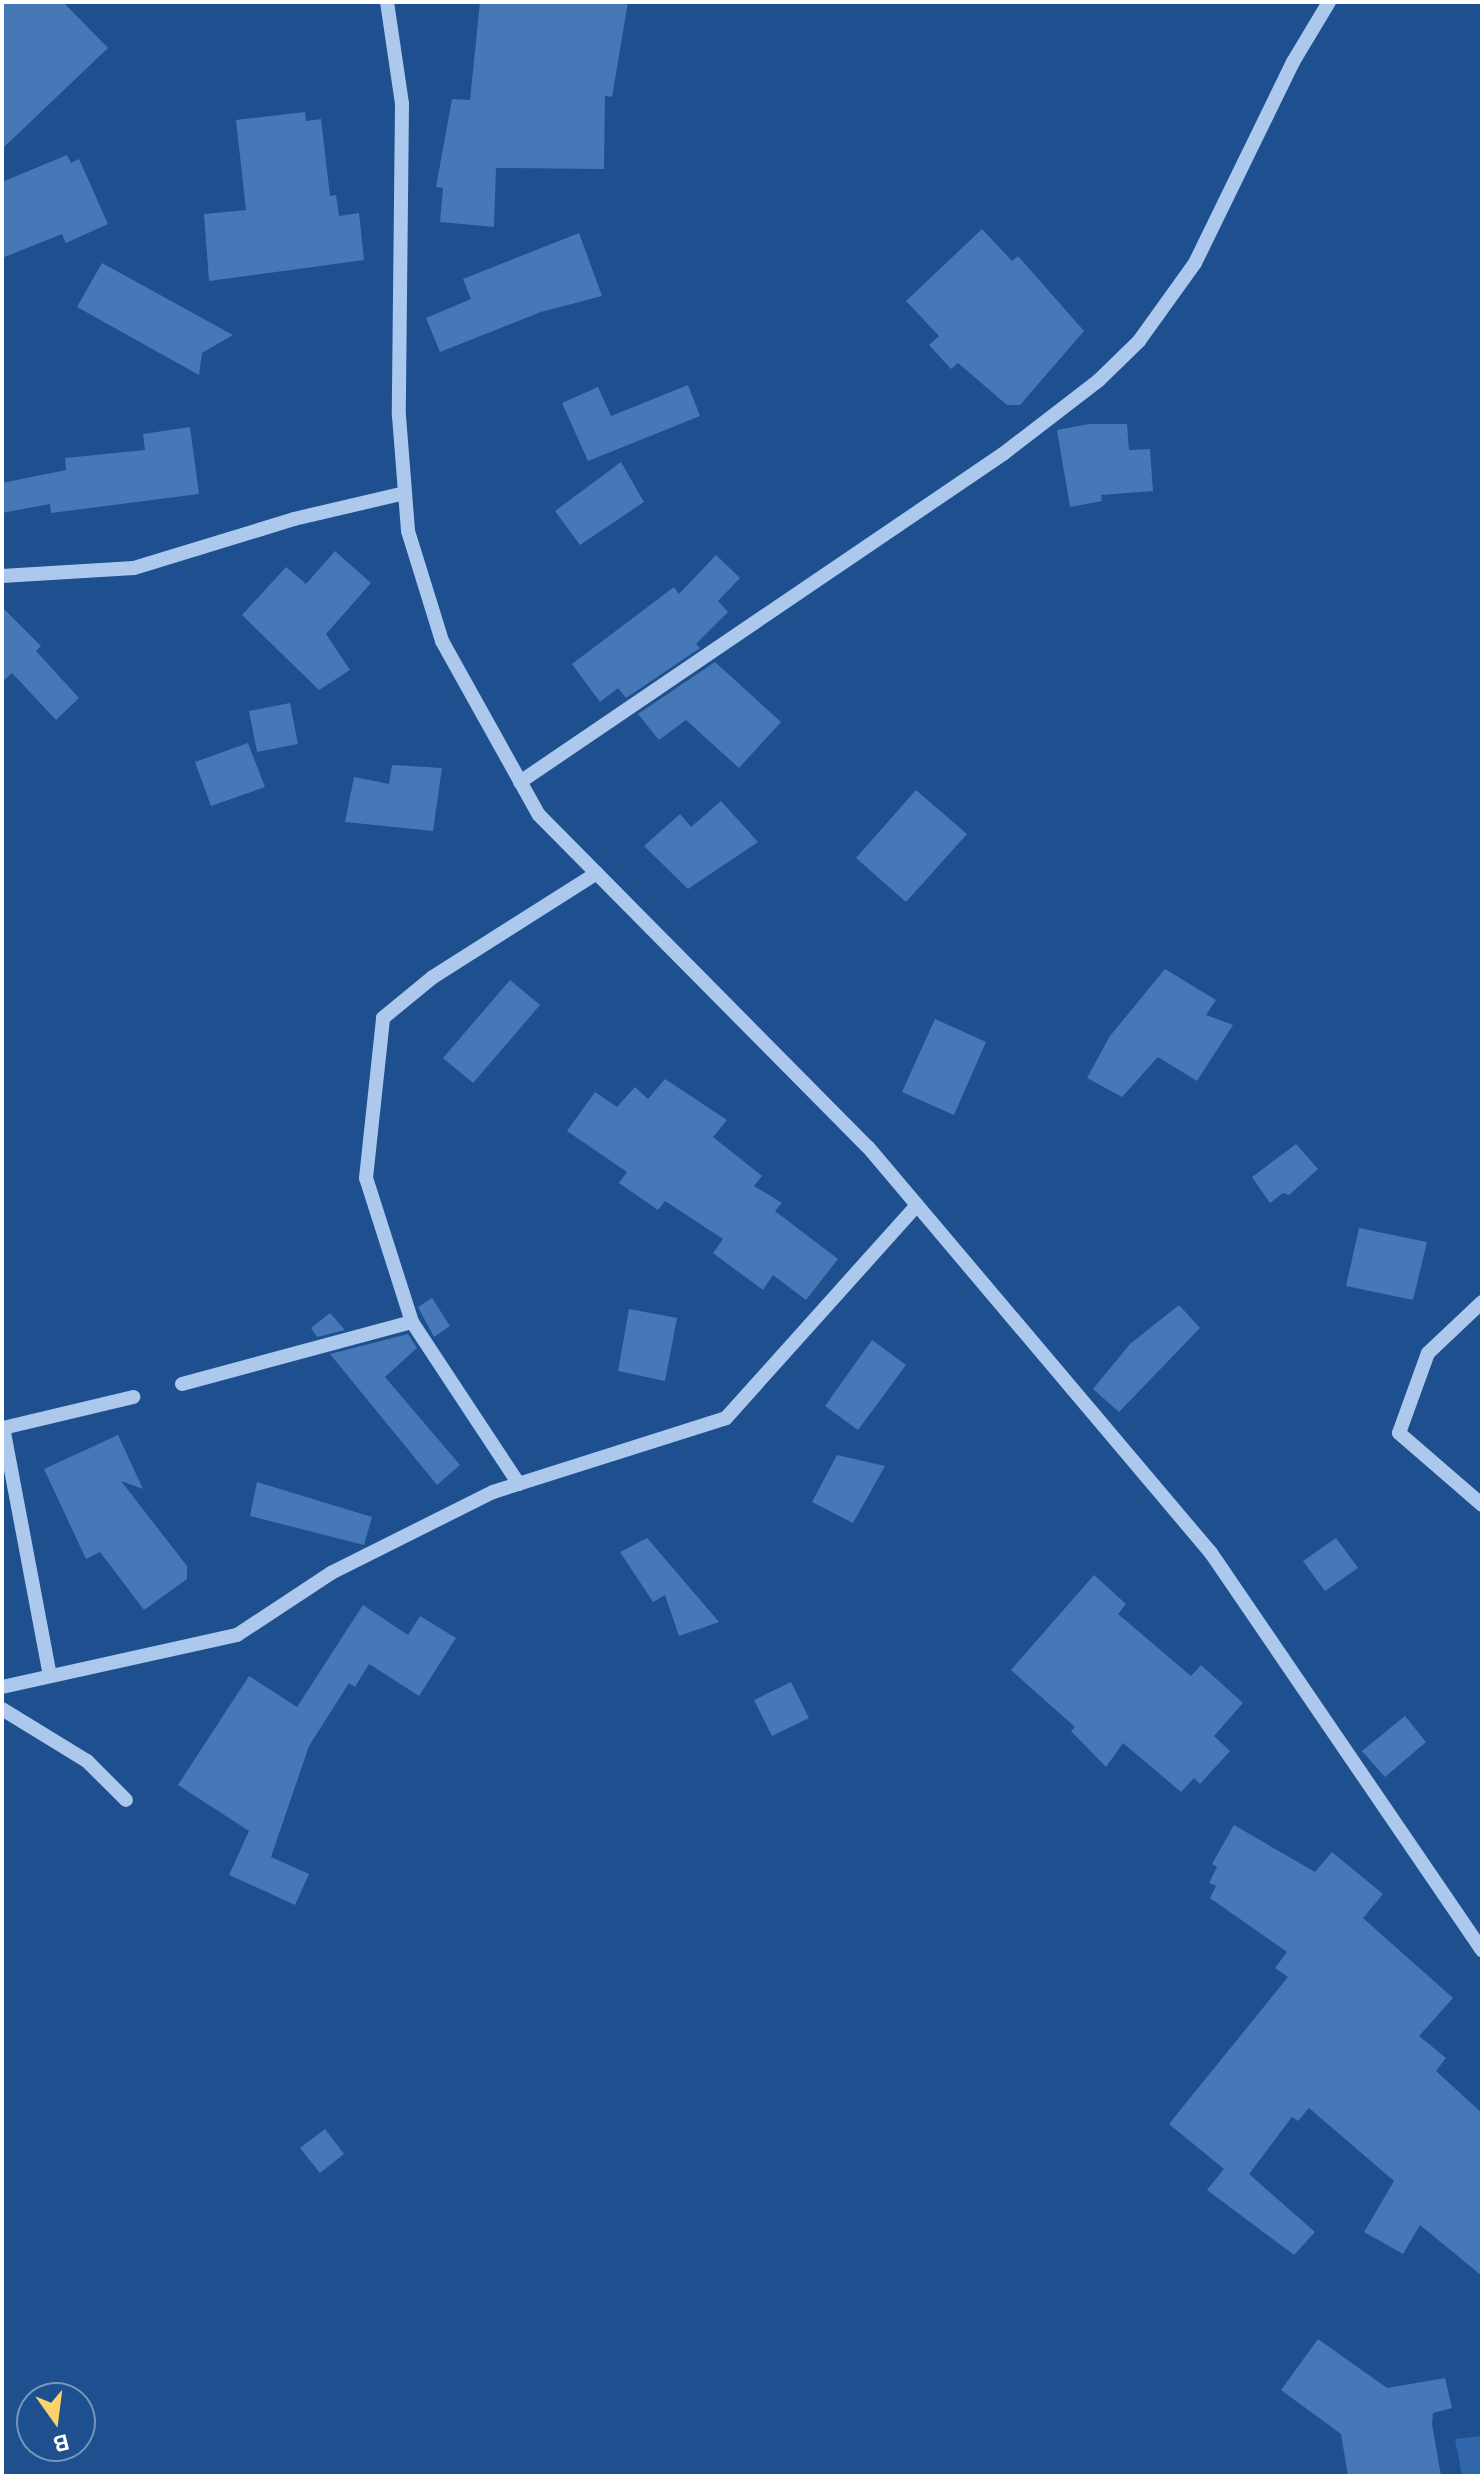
<!DOCTYPE html>
<style>
body{margin:0}
#map{position:relative;width:1484px;height:2478px;overflow:hidden;background:#1e4f8f;font-family:Raleway,sans-serif}
div>[style]{position:absolute}
.green>*{inset:0;background:#3168ac}
.building>*{inset:0;background:#4677b6}
.minor>*{height:14px;margin:-7px;padding:0 7px;transform-origin:7px;border-radius:7px;background:#acc9ed}
span{translate:-50% -50%;white-space:nowrap;text-align:center;line-height:1.15;-webkit-text-stroke:6px #1e4f8f;paint-order:stroke}
.frame{position:absolute;inset:0;border:4px solid #fff;pointer-events:none}
.north{position:absolute;left:16px;top:2382px;width:80px;height:80px;box-sizing:border-box;background:#1e4f8f;border:2px solid #7895bc;border-radius:50%;rotate:166deg;font-size:22px;font-weight:700;line-height:32px;text-align:center;color:#fff}
.north::after{content:'';display:block;margin:auto;width:28px;height:36px;background:#fcd36b;clip-path:polygon(50% 0,100% 100%,50% 72%,0 100%)}
</style>
<div id="map">
<div class="green">
<i style="clip-path:polygon(1482px 2436px,1482px 2476px,1462px 2476px,1455px 2439px)"></i>
</div>
<div class="building">
<i style="clip-path:polygon(2px 2px,63px 2px,108px 48px,2px 149px)"></i>
<i style="clip-path:polygon(480px 2px,628px 2px,612px 97px,605px 96px,604px 169px,496px 168px,494px 227px,440px 222px,443px 188px,436px 187px,452px 99px,470px 100px)"></i>
<i style="clip-path:polygon(305px 112px,306px 121px,321px 119px,330px 196px,336px 195px,339px 216px,359px 213px,364px 260px,209px 281px,204px 214px,246px 210px,236px 120px)"></i>
<i style="clip-path:polygon(67px 155px,71px 163px,79px 159px,108px 224px,66px 243px,62px 234px,2px 258px,2px 182px)"></i>
<i style="clip-path:polygon(982px 229px,1012px 261px,1018px 256px,1084px 331px,1020px 405px,1007px 405px,958px 363px,951px 369px,929px 345px,939px 336px,906px 301px)"></i>
<i style="clip-path:polygon(579px 233px,602px 296px,541px 312px,440px 352px,426px 318px,471px 299px,463px 279px)"></i>
<i style="clip-path:polygon(102px 263px,233px 335px,202px 353px,199px 375px,77px 307px)"></i>
<i style="clip-path:polygon(688px 385px,700px 416px,588px 461px,562px 403px,598px 387px,611px 416px)"></i>
<i style="clip-path:polygon(1089px 424px,1127px 424px,1129px 450px,1150px 449px,1153px 491px,1101px 495px,1102px 501px,1070px 507px,1057px 430px)"></i>
<i style="clip-path:polygon(190px 427px,199px 494px,51px 513px,50px 504px,2px 513px,2px 483px,66px 470px,65px 458px,145px 450px,143px 434px)"></i>
<i style="clip-path:polygon(621px 462px,644px 502px,580px 545px,555px 511px)"></i>
<i style="clip-path:polygon(335px 551px,371px 583px,326px 634px,350px 670px,319px 690px,242px 615px,286px 567px,306px 584px)"></i>
<i style="clip-path:polygon(716px 555px,740px 578px,718px 601px,728px 612px,696px 644px,700px 648px,626px 698px,618px 688px,600px 702px,572px 664px,674px 587px,679px 594px)"></i>
<i style="clip-path:polygon(2px 607px,41px 646px,36px 651px,79px 698px,56px 720px,12px 673px,2px 682px)"></i>
<i style="clip-path:polygon(715px 662px,781px 722px,739px 768px,686px 720px,659px 740px,638px 714px)"></i>
<i style="clip-path:polygon(290px 703px,298px 744px,257px 752px,249px 711px)"></i>
<i style="clip-path:polygon(248px 743px,265px 787px,211px 806px,195px 762px)"></i>
<i style="clip-path:polygon(392px 765px,442px 768px,433px 831px,345px 822px,354px 777px,389px 784px)"></i>
<i style="clip-path:polygon(916px 790px,967px 834px,906px 902px,856px 858px)"></i>
<i style="clip-path:polygon(721px 801px,758px 842px,688px 889px,644px 846px,680px 814px,691px 827px)"></i>
<i style="clip-path:polygon(1165px 969px,1216px 1000px,1206px 1015px,1233px 1025px,1197px 1081px,1158px 1057px,1122px 1097px,1087px 1078px,1110px 1036px)"></i>
<i style="clip-path:polygon(510px 980px,540px 1005px,473px 1083px,443px 1058px)"></i>
<i style="clip-path:polygon(935px 1019px,986px 1042px,954px 1115px,902px 1092px)"></i>
<i style="clip-path:polygon(665px 1079px,727px 1120px,713px 1137px,762px 1176px,754px 1186px,782px 1203px,775px 1211px,838px 1259px,806px 1300px,773px 1275px,763px 1290px,713px 1253px,723px 1239px,665px 1201px,658px 1210px,619px 1183px,627px 1172px,567px 1131px,595px 1092px,617px 1107px,635px 1087px,648px 1099px)"></i>
<i style="clip-path:polygon(1296px 1144px,1318px 1169px,1289px 1195px,1283px 1193px,1270px 1203px,1252px 1177px)"></i>
<i style="clip-path:polygon(1359px 1228px,1427px 1242px,1413px 1300px,1346px 1286px)"></i>
<i style="clip-path:polygon(432px 1298px,450px 1326px,434px 1337px,418px 1307px)"></i>
<i style="clip-path:polygon(1179px 1305px,1200px 1328px,1119px 1412px,1093px 1389px,1130px 1344px)"></i>
<i style="clip-path:polygon(629px 1309px,677px 1318px,665px 1381px,618px 1371px)"></i>
<i style="clip-path:polygon(330px 1313px,345px 1330px,317px 1337px,311px 1328px)"></i>
<i style="clip-path:polygon(408px 1334px,417px 1348px,385px 1377px,460px 1465px,437px 1485px,330px 1354px)"></i>
<i style="clip-path:polygon(872px 1340px,906px 1365px,858px 1430px,825px 1406px)"></i>
<i style="clip-path:polygon(118px 1435px,143px 1489px,121px 1481px,187px 1566px,187px 1579px,144px 1610px,100px 1552px,86px 1559px,44px 1469px)"></i>
<i style="clip-path:polygon(837px 1455px,885px 1466px,853px 1523px,812px 1502px)"></i>
<i style="clip-path:polygon(257px 1482px,372px 1517px,364px 1545px,250px 1516px)"></i>
<i style="clip-path:polygon(647px 1538px,648px 1539px,719px 1622px,679px 1636px,665px 1595px,653px 1602px,620px 1552px)"></i>
<i style="clip-path:polygon(1336px 1538px,1358px 1568px,1325px 1591px,1303px 1561px)"></i>
<i style="clip-path:polygon(1094px 1575px,1126px 1604px,1118px 1614px,1191px 1676px,1201px 1665px,1243px 1703px,1214px 1736px,1230px 1751px,1200px 1784px,1194px 1778px,1181px 1792px,1123px 1743px,1106px 1767px,1071px 1731px,1075px 1727px,1011px 1670px)"></i>
<i style="clip-path:polygon(363px 1605px,408px 1635px,420px 1616px,456px 1638px,419px 1696px,369px 1664px,355px 1687px,349px 1683px,309px 1746px,271px 1857px,309px 1874px,295px 1905px,229px 1875px,249px 1831px,178px 1785px,249px 1676px,297px 1707px)"></i>
<i style="clip-path:polygon(791px 1682px,809px 1718px,772px 1736px,754px 1700px)"></i>
<i style="clip-path:polygon(1405px 1716px,1426px 1742px,1385px 1777px,1362px 1751px)"></i>
<i style="clip-path:polygon(1234px 1825px,1315px 1872px,1332px 1852px,1383px 1894px,1363px 1918px,1453px 1998px,1419px 2036px,1446px 2058px,1436px 2071px,1482px 2113px,1482px 2276px,1420px 2225px,1403px 2254px,1364px 2232px,1394px 2181px,1309px 2108px,1298px 2121px,1292px 2117px,1249px 2174px,1315px 2232px,1294px 2255px,1207px 2190px,1224px 2169px,1169px 2124px,1288px 1977px,1275px 1968px,1287px 1952px,1210px 1898px,1216px 1886px,1209px 1883px,1217px 1867px,1212px 1864px)"></i>
<i style="clip-path:polygon(325px 2129px,344px 2154px,320px 2173px,300px 2148px)"></i>
<i style="clip-path:polygon(1318px 2339px,1387px 2388px,1445px 2378px,1452px 2408px,1433px 2413px,1432px 2424px,1441px 2476px,1348px 2476px,1341px 2434px,1281px 2390px)"></i>
</div>
<div class="minor">
<i style="left:387px;top:2px;width:103px;rotate:81.6deg"></i>
<i style="left:402px;top:104px;width:312px;rotate:90.6deg"></i>
<i style="left:399px;top:416px;width:115px;rotate:85.5deg"></i>
<i style="left:408px;top:531px;width:115px;rotate:72.8deg"></i>
<i style="left:442px;top:641px;width:199px;rotate:60.9deg"></i>
<i style="left:539px;top:815px;width:467px;rotate:45.3deg"></i>
<i style="left:868px;top:1147px;width:531px;rotate:49.81deg"></i>
<i style="left:1211px;top:1553px;width:481px;rotate:55.7deg"></i>
<i style="left:2px;top:576px;width:132px;rotate:-3.5deg"></i>
<i style="left:134px;top:568px;width:167px;rotate:-17deg"></i>
<i style="left:294px;top:519px;width:114px;rotate:-13.2deg"></i>
<i style="left:520px;top:782px;width:584px;rotate:-34.18deg"></i>
<i style="left:1003px;top:454px;width:121px;rotate:-37.6deg"></i>
<i style="left:1099px;top:380px;width:56px;rotate:-44.3deg"></i>
<i style="left:1139px;top:341px;width:96px;rotate:-54.3deg"></i>
<i style="left:1195px;top:263px;width:224px;rotate:-64deg"></i>
<i style="left:1293px;top:62px;width:70px;rotate:-59deg"></i>
<i style="left:1482px;top:1302px;width:74px;rotate:136.6deg"></i>
<i style="left:1428px;top:1353px;width:85px;rotate:109.9deg"></i>
<i style="left:1399px;top:1433px;width:110px;rotate:40.9deg"></i>
<i style="left:412px;top:1322px;width:151px;rotate:-107.7deg"></i>
<i style="left:366px;top:1178px;width:161px;rotate:-83.9deg"></i>
<i style="left:383px;top:1018px;width:65px;rotate:-39.4deg"></i>
<i style="left:433px;top:977px;width:194px;rotate:-32.4deg"></i>
<i style="left:182px;top:1384px;width:238px;rotate:-15.1deg"></i>
<i style="left:412px;top:1322px;width:194px;rotate:56.6deg"></i>
<i style="left:50px;top:1676px;width:252px;rotate:-100.7deg"></i>
<i style="left:3px;top:1428px;width:134px;rotate:-13.4deg"></i>
<i style="left:2px;top:1687px;width:241px;rotate:-12.5deg"></i>
<i style="left:237px;top:1635px;width:113px;rotate:-33.4deg"></i>
<i style="left:331px;top:1573px;width:181px;rotate:-26.6deg"></i>
<i style="left:493px;top:1492px;width:244px;rotate:-17.6deg"></i>
<i style="left:726px;top:1418px;width:286px;rotate:-48.1deg"></i>
<i style="left:2px;top:1709px;width:100px;rotate:31.5deg"></i>
<i style="left:87px;top:1761px;width:55px;rotate:45deg"></i>
</div>
<div class="frame"></div>
<div class="north">B</div>
</div>
